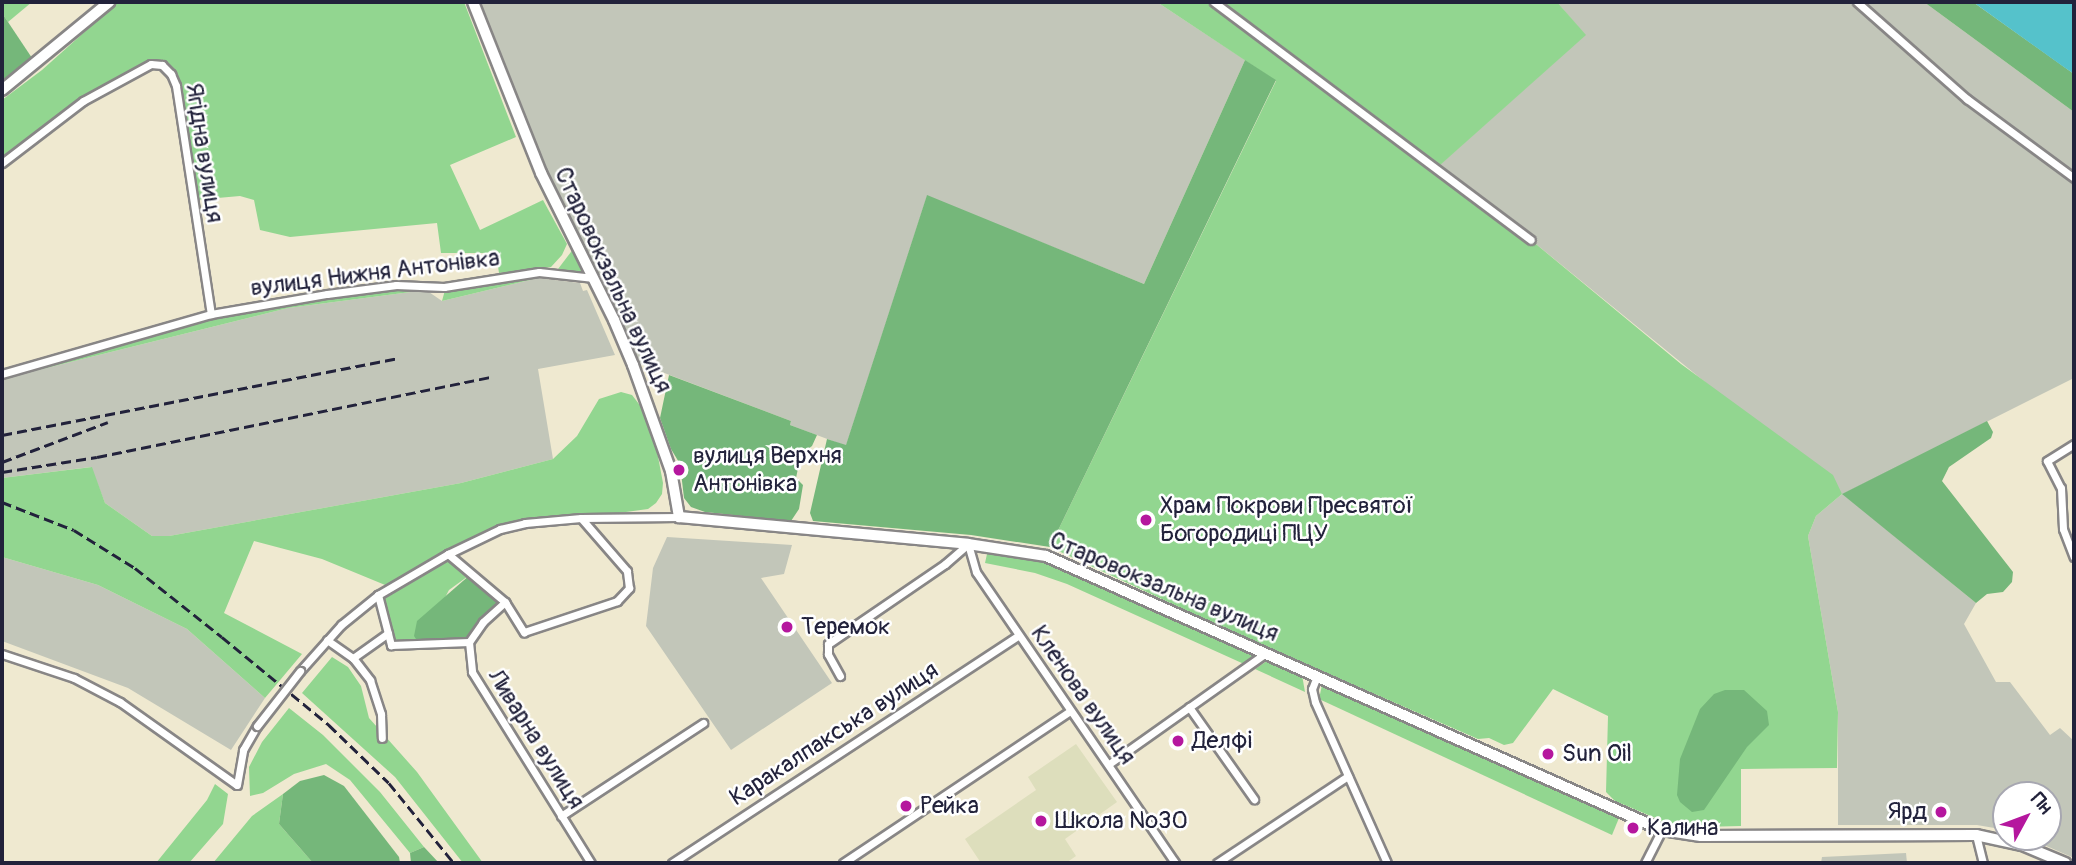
<!DOCTYPE html>
<meta charset="utf-8">
<style>
body{margin:0}
#map{position:relative;width:2076px;height:865px;overflow:hidden;background:#efe9d0;font-family:Pangolin,sans-serif}
div>[style]{position:absolute}
.built>*{inset:0;background:#dddebc}
.industrial>*{inset:0;background:#c2c6b9}
.green>*{inset:0;background:#92d690}
.forest>*{inset:0;background:#75b77a}
.water>*{inset:0;background:#55c2cb}
.roads{filter:drop-shadow(2px 0 #888686) drop-shadow(-2px 0 #888686) drop-shadow(0 2px #888686) drop-shadow(0 -2px #888686)}
.street>*{height:7px;margin:-3.5px;padding:0 3.5px;transform-origin:3.5px;border-radius:3.5px;background:#fff}
.primary>*{height:10px;margin:-5px;padding:0 5px;transform-origin:5px;border-radius:5px;background:#fff}
.rail>*{height:2.5px;margin-top:-1.25px;transform-origin:0;background:repeating-linear-gradient(90deg,#22223b 0 10px,transparent 0 15px)}
.bridges{filter:drop-shadow(2px 0 #888686) drop-shadow(-2px 0 #888686) drop-shadow(0 2px #888686) drop-shadow(0 -2px #888686)}
.street-bridge>*{height:7px;margin:-3.5px;padding:0 3.5px;transform-origin:3.5px;border-radius:3.5px;background:#fff}
.dots>*{width:19px;height:19px;translate:-50% -50%;box-sizing:border-box;border:4px solid #fff;border-radius:50%}
span{translate:-50% -50%;white-space:nowrap;text-align:center;line-height:1.15;-webkit-text-stroke:5px #fff;paint-order:stroke}
.street-label{font-size:24px;color:#22223b}
.poi-label{font-size:24px;color:#22223b}
.left{translate:0 -50%;text-align:left}
.right{translate:-100% -50%;text-align:right}
.frame{position:absolute;inset:0;border:4px solid #22223b;pointer-events:none}
.north{position:absolute;left:1992px;top:781px;width:70px;height:70px;box-sizing:border-box;background:#fff;border:2px solid #a7a7b1;border-radius:50%;rotate:49deg;font-size:19px;font-weight:700;line-height:28px;text-align:center;color:#22223b}
.north::after{content:'';display:block;margin:auto;width:24px;height:32px;background:#b5179e;clip-path:polygon(50% 0,100% 100%,50% 72%,0 100%)}
</style>
<div id="map">
<div class="built">
<i style="clip-path:polygon(1076px 744px,1117px 802px,1065px 839px,1076px 856px,1066px 863px,981px 863px,965px 839px,1036px 790px,1028px 777px)"></i>
</div>
<div class="industrial">
<i style="clip-path:polygon(480px 2px,1157px 2px,1245px 60px,1144px 284px,927px 196px,846px 446px,790px 425px,791px 421px,638px 363px,548px 179px)"></i>
<i style="clip-path:polygon(1557px 2px,1924px 2px,2074px 112px,2074px 378px,1843px 494px,1976px 603px,1964px 624px,1996px 682px,2010px 682px,2050px 735px,2060px 728px,2074px 741px,2074px 858px,2026px 837px,2048px 837px,2048px 795px,2006px 795px,2006px 830px,1977px 825px,1838px 825px,1838px 712px,1808px 536px,1816px 516px,1842px 494px,1531px 240px,1436px 168px,1585px 35px)"></i>
<i style="clip-path:polygon(538px 278px,580px 283px,583px 291px,587px 290px,615px 355px,538px 369px,553px 459px,461px 483px,169px 536px,152px 536px,105px 503px,91px 467px,2px 478px,2px 379px,288px 308px,426px 290px,442px 301px)"></i>
<i style="clip-path:polygon(667px 537px,792px 545px,784px 574px,761px 578px,832px 683px,731px 750px,646px 626px,653px 568px)"></i>
<i style="clip-path:polygon(2px 557px,98px 585px,187px 629px,265px 698px,231px 750px,128px 688px,2px 641px)"></i>
<i style="clip-path:polygon(1906px 853px,1907px 863px,1821px 863px,1822px 857px)"></i>
</div>
<div class="green">
<i style="clip-path:polygon(2px 2px,32px 2px,8px 22px,2px 13px)"></i>
<i style="clip-path:polygon(118px 2px,464px 2px,516px 137px,450px 165px,480px 230px,543px 200px,567px 244px,562px 255px,551px 267px,499px 273px,496px 253px,441px 253px,437px 223px,290px 237px,260px 230px,254px 200px,240px 196px,195px 200px,190px 144px,177px 79px,163px 63px,104px 85px,2px 160px,2px 100px,42px 70px)"></i>
<i style="clip-path:polygon(1157px 2px,1208px 2px,1285px 61px,1288px 57px,1531px 240px,1681px 364px,1833px 475px,1842px 494px,1816px 516px,1808px 536px,1838px 712px,1837px 768px,1741px 769px,1741px 826px,1700px 827px,1672px 825px,1615px 801px,1606px 792px,1608px 716px,1553px 689px,1513px 743px,1504px 745px,1489px 738px,1478px 739px,1239px 635px,1050px 547px,1276px 81px)"></i>
<i style="clip-path:polygon(1219px 2px,1557px 2px,1586px 35px,1439px 166px)"></i>
<i style="clip-path:polygon(577px 244px,594px 278px,555px 273px)"></i>
<i style="clip-path:polygon(538px 274px,538px 278px,442px 301px,445px 290px)"></i>
<i style="clip-path:polygon(396px 288px,426px 290px,288px 308px,2px 379px,2px 376px,212px 318px,328px 296px)"></i>
<i style="clip-path:polygon(621px 392px,632px 395px,642px 408px,656px 446px,663px 483px,662px 494px,656px 503px,648px 509px,500px 529px,449px 554px,471px 574px,449px 590px,420px 645px,391px 645px,378px 595px,390px 587px,322px 559px,254px 541px,224px 613px,302px 654px,265px 698px,187px 629px,98px 585px,2px 557px,2px 478px,92px 467px,105px 503px,152px 536px,169px 536px,461px 483px,553px 459px,577px 436px,599px 399px)"></i>
<i style="clip-path:polygon(993px 553px,1045px 561px,1253px 656px,1244px 664px,1067px 584px,1035px 573px,985px 563px,987px 554px)"></i>
<i style="clip-path:polygon(332px 657px,348px 667px,361px 686px,369px 718px,417px 772px,483px 863px,463px 863px,395px 777px,302px 693px)"></i>
<i style="clip-path:polygon(1267px 661px,1302px 675px,1305px 692px,1255px 669px)"></i>
<i style="clip-path:polygon(1322px 685px,1619px 818px,1612px 835px,1319px 699px)"></i>
<i style="clip-path:polygon(289px 708px,323px 735px,380px 792px,424px 847px,410px 853px,350px 780px,326px 764px,294px 774px,263px 793px,250px 796px,249px 767px,262px 742px)"></i>
<i style="clip-path:polygon(215px 784px,228px 794px,223px 824px,189px 863px,156px 863px,207px 800px)"></i>
<i style="clip-path:polygon(283px 794px,279px 824px,313px 863px,213px 863px,252px 816px)"></i>
</div>
<div class="forest">
<i style="clip-path:polygon(1924px 2px,1973px 2px,2074px 74px,2074px 112px)"></i>
<i style="clip-path:polygon(2px 13px,36px 64px,2px 90px)"></i>
<i style="clip-path:polygon(1245px 60px,1276px 80px,1050px 547px,971px 535px,813px 521px,810px 513px,827px 439px,846px 445px,927px 195px,1144px 284px)"></i>
<i style="clip-path:polygon(669px 375px,791px 421px,790px 425px,817px 435px,812px 446px,801px 454px,796px 478px,803px 485px,799px 509px,791px 521px,705px 512px,691px 507px,684px 498px,680px 464px,671px 449px,660px 418px)"></i>
<i style="clip-path:polygon(1987px 421px,1993px 432px,1991px 438px,1949px 467px,1942px 481px,2013px 572px,2012px 582px,2003px 592px,1987px 594px,1976px 603px,1842px 494px)"></i>
<i style="clip-path:polygon(471px 574px,505px 602px,469px 642px,420px 645px,414px 636px,417px 621px)"></i>
<i style="clip-path:polygon(1725px 690px,1744px 690px,1767px 711px,1769px 725px,1747px 747px,1704px 810px,1692px 812px,1680px 802px,1677px 795px,1680px 759px,1700px 709px,1714px 694px)"></i>
<i style="clip-path:polygon(324px 775px,344px 786px,399px 857px,400px 863px,313px 863px,279px 824px,283px 794px,300px 781px)"></i>
<i style="clip-path:polygon(424px 847px,439px 863px,411px 863px,410px 853px)"></i>
</div>
<div class="water">
<i style="clip-path:polygon(1973px 2px,2074px 2px,2074px 74px,2061px 65px)"></i>
</div>
<div class="roads">
<div class="street">
<i style="left:1214px;top:2px;width:396px;rotate:36.9deg"></i>
<i style="left:1857px;top:2px;width:147px;rotate:41.4deg"></i>
<i style="left:1967px;top:99px;width:133px;rotate:36.4deg"></i>
<i style="left:2px;top:163px;width:102px;rotate:-37.4deg"></i>
<i style="left:83px;top:101px;width:77px;rotate:-28.6deg"></i>
<i style="left:151px;top:64px;width:11px;rotate:5deg"></i>
<i style="left:162px;top:65px;width:13px;rotate:45deg"></i>
<i style="left:171px;top:74px;width:13px;rotate:67deg"></i>
<i style="left:176px;top:86px;width:231px;rotate:81.3deg"></i>
<i style="left:2px;top:374px;width:217px;rotate:-16deg"></i>
<i style="left:211px;top:314px;width:118px;rotate:-9.8deg"></i>
<i style="left:327px;top:294px;width:70px;rotate:-7.4deg"></i>
<i style="left:396px;top:285px;width:48px;rotate:2.4deg"></i>
<i style="left:444px;top:287px;width:96px;rotate:-9deg"></i>
<i style="left:539px;top:272px;width:55px;rotate:6.2deg"></i>
<i style="left:2074px;top:444px;width:32px;rotate:148deg"></i>
<i style="left:2047px;top:461px;width:30px;rotate:63deg"></i>
<i style="left:2061px;top:488px;width:41px;rotate:87.2deg"></i>
<i style="left:2063px;top:529px;width:30px;rotate:69deg"></i>
<i style="left:448px;top:554px;width:75px;rotate:40.1deg"></i>
<i style="left:505px;top:602px;width:36px;rotate:58deg"></i>
<i style="left:524px;top:632px;width:98px;rotate:-18.4deg"></i>
<i style="left:617px;top:601px;width:18px;rotate:-47deg"></i>
<i style="left:629px;top:588px;width:17px;rotate:-97deg"></i>
<i style="left:627px;top:571px;width:70px;rotate:-131deg"></i>
<i style="left:378px;top:595px;width:52px;rotate:75.4deg"></i>
<i style="left:391px;top:645px;width:78px;rotate:-2.2deg"></i>
<i style="left:505px;top:602px;width:30px;rotate:138deg"></i>
<i style="left:483px;top:622px;width:24px;rotate:125deg"></i>
<i style="left:469px;top:642px;width:30px;rotate:84deg"></i>
<i style="left:472px;top:672px;width:225px;rotate:58.1deg"></i>
<i style="left:327px;top:640px;width:32px;rotate:35deg"></i>
<i style="left:353px;top:658px;width:28px;rotate:52deg"></i>
<i style="left:370px;top:680px;width:36px;rotate:72deg"></i>
<i style="left:381px;top:714px;width:24px;rotate:88deg"></i>
<i style="left:2px;top:654px;width:76px;rotate:18.4deg"></i>
<i style="left:74px;top:678px;width:52px;rotate:27.6deg"></i>
<i style="left:120px;top:702px;width:143px;rotate:35.4deg"></i>
<i style="left:237px;top:785px;width:36px;rotate:-80deg"></i>
<i style="left:243px;top:750px;width:28px;rotate:-60deg"></i>
<i style="left:353px;top:658px;width:43px;rotate:-35.5deg"></i>
<i style="left:300px;top:671px;width:62px;rotate:-48.3deg"></i>
<i style="left:341px;top:625px;width:48px;rotate:-39deg"></i>
<i style="left:378px;top:595px;width:81px;rotate:-30.4deg"></i>
<i style="left:448px;top:554px;width:58px;rotate:-25.7deg"></i>
<i style="left:500px;top:529px;width:26px;rotate:-13deg"></i>
<i style="left:525px;top:523px;width:56px;rotate:-5.1deg"></i>
<i style="left:581px;top:518px;width:98px;rotate:-0.6deg"></i>
<i style="left:840px;top:676px;width:25px;rotate:-119deg"></i>
<i style="left:828px;top:654px;width:10px;rotate:-90deg"></i>
<i style="left:828px;top:644px;width:142px;rotate:-34.4deg"></i>
<i style="left:945px;top:564px;width:30px;rotate:-41deg"></i>
<i style="left:968px;top:544px;width:29px;rotate:74deg"></i>
<i style="left:976px;top:572px;width:353px;rotate:55.6deg"></i>
<i style="left:1317px;top:676px;width:14px;rotate:111deg"></i>
<i style="left:1312px;top:689px;width:13px;rotate:77deg"></i>
<i style="left:1315px;top:702px;width:176px;rotate:65.9deg"></i>
<i style="left:1189px;top:707px;width:113px;rotate:54.8deg"></i>
<i style="left:1109px;top:764px;width:192px;rotate:-35.3deg"></i>
<i style="left:561px;top:816px;width:170px;rotate:-33.2deg"></i>
<i style="left:1976px;top:835px;width:29px;rotate:76deg"></i>
<i style="left:672px;top:863px;width:413px;rotate:-33.3deg"></i>
<i style="left:843px;top:863px;width:273px;rotate:-33.8deg"></i>
<i style="left:1217px;top:863px;width:157px;rotate:-33.6deg"></i>
<i style="left:1645px;top:863px;width:37px;rotate:-63deg"></i>
</div>
<div class="primary">
<i style="left:473px;top:2px;width:184px;rotate:68.3deg"></i>
<i style="left:541px;top:173px;width:164px;rotate:63.6deg"></i>
<i style="left:614px;top:320px;width:49px;rotate:67.1deg"></i>
<i style="left:633px;top:365px;width:113px;rotate:70.3deg"></i>
<i style="left:671px;top:471px;width:47px;rotate:80.1deg"></i>
<i style="left:679px;top:517px;width:290px;rotate:5.3deg"></i>
<i style="left:968px;top:544px;width:79px;rotate:8.7deg"></i>
<i style="left:1046px;top:556px;width:674px;rotate:23.98deg"></i>
<i style="left:1662px;top:830px;width:39px;rotate:9deg"></i>
<i style="left:1701px;top:836px;width:275px;rotate:-0.2deg"></i>
<i style="left:1976px;top:835px;width:47px;rotate:12.3deg"></i>
<i style="left:2022px;top:845px;width:47px;rotate:22.7deg"></i>
<i style="left:2px;top:90px;width:139px;rotate:-39.4deg"></i>
</div>
</div>
<div class="rail">
<i style="left:2px;top:435px;width:404px;rotate:-11deg"></i>
<i style="left:2px;top:462px;width:113px;rotate:-20.7deg"></i>
<i style="left:2px;top:472px;width:96px;rotate:-9deg"></i>
<i style="left:97px;top:457px;width:402px;rotate:-11.5deg"></i>
<i style="left:2px;top:502px;width:77px;rotate:21.3deg"></i>
<i style="left:74px;top:530px;width:72px;rotate:31.9deg"></i>
<i style="left:135px;top:568px;width:111px;rotate:38.4deg"></i>
<i style="left:222px;top:637px;width:139px;rotate:39.4deg"></i>
<i style="left:329px;top:725px;width:83px;rotate:44deg"></i>
<i style="left:389px;top:783px;width:103px;rotate:50.9deg"></i>
</div>
<div class="bridges">
<div class="street-bridge">
<i style="left:257px;top:726px;width:70px;rotate:-52deg"></i>
</div>
</div>
<div class="dots">
<i style="left:679px;top:470px;background:#b5179e"></i>
<i style="left:1146px;top:520px;background:#b5179e"></i>
<i style="left:787px;top:627px;background:#b5179e"></i>
<i style="left:1178px;top:741px;background:#b5179e"></i>
<i style="left:1548px;top:754px;background:#b5179e"></i>
<i style="left:906px;top:806px;background:#b5179e"></i>
<i style="left:1941px;top:812px;background:#b5179e"></i>
<i style="left:1041px;top:821px;background:#b5179e"></i>
<i style="left:1633px;top:828px;background:#b5179e"></i>
</div>
<div class="street-label">
<span style="left:204px;top:153px;rotate:81deg">Ягідна вулиця</span>
<span style="left:375px;top:273px;rotate:-7deg">вулиця Нижня Антонівка</span>
<span style="left:613px;top:280px;rotate:65deg">Старовокзальна вулиця</span>
<span style="left:1164px;top:587px;rotate:23deg">Старовокзальна вулиця</span>
<span style="left:1083px;top:695px;rotate:55deg">Кленова вулиця</span>
<span style="left:834px;top:734px;rotate:-33deg">Каракалпакська вулиця</span>
<span style="left:536px;top:739px;rotate:58deg">Ливарна вулиця</span>
</div>
<div class="poi-label">
<span class="left" style="left:693px;top:470px">вулиця Верхня<br>Антонівка</span>
<span class="left" style="left:1160px;top:520px">Храм Покрови Пресвятої<br>Богородиці ПЦУ</span>
<span class="left" style="left:801px;top:627px">Теремок</span>
<span class="left" style="left:1192px;top:741px">Делфі</span>
<span class="left" style="left:1562px;top:754px">Sun Oil</span>
<span class="left" style="left:920px;top:806px">Рейка</span>
<span class="right" style="left:1927px;top:812px">Ярд</span>
<span class="left" style="left:1055px;top:821px">Школа №30</span>
<span class="left" style="left:1647px;top:828px">Калина</span>
</div>
<div class="frame"></div>
<div class="north">Пн</div>
</div>
